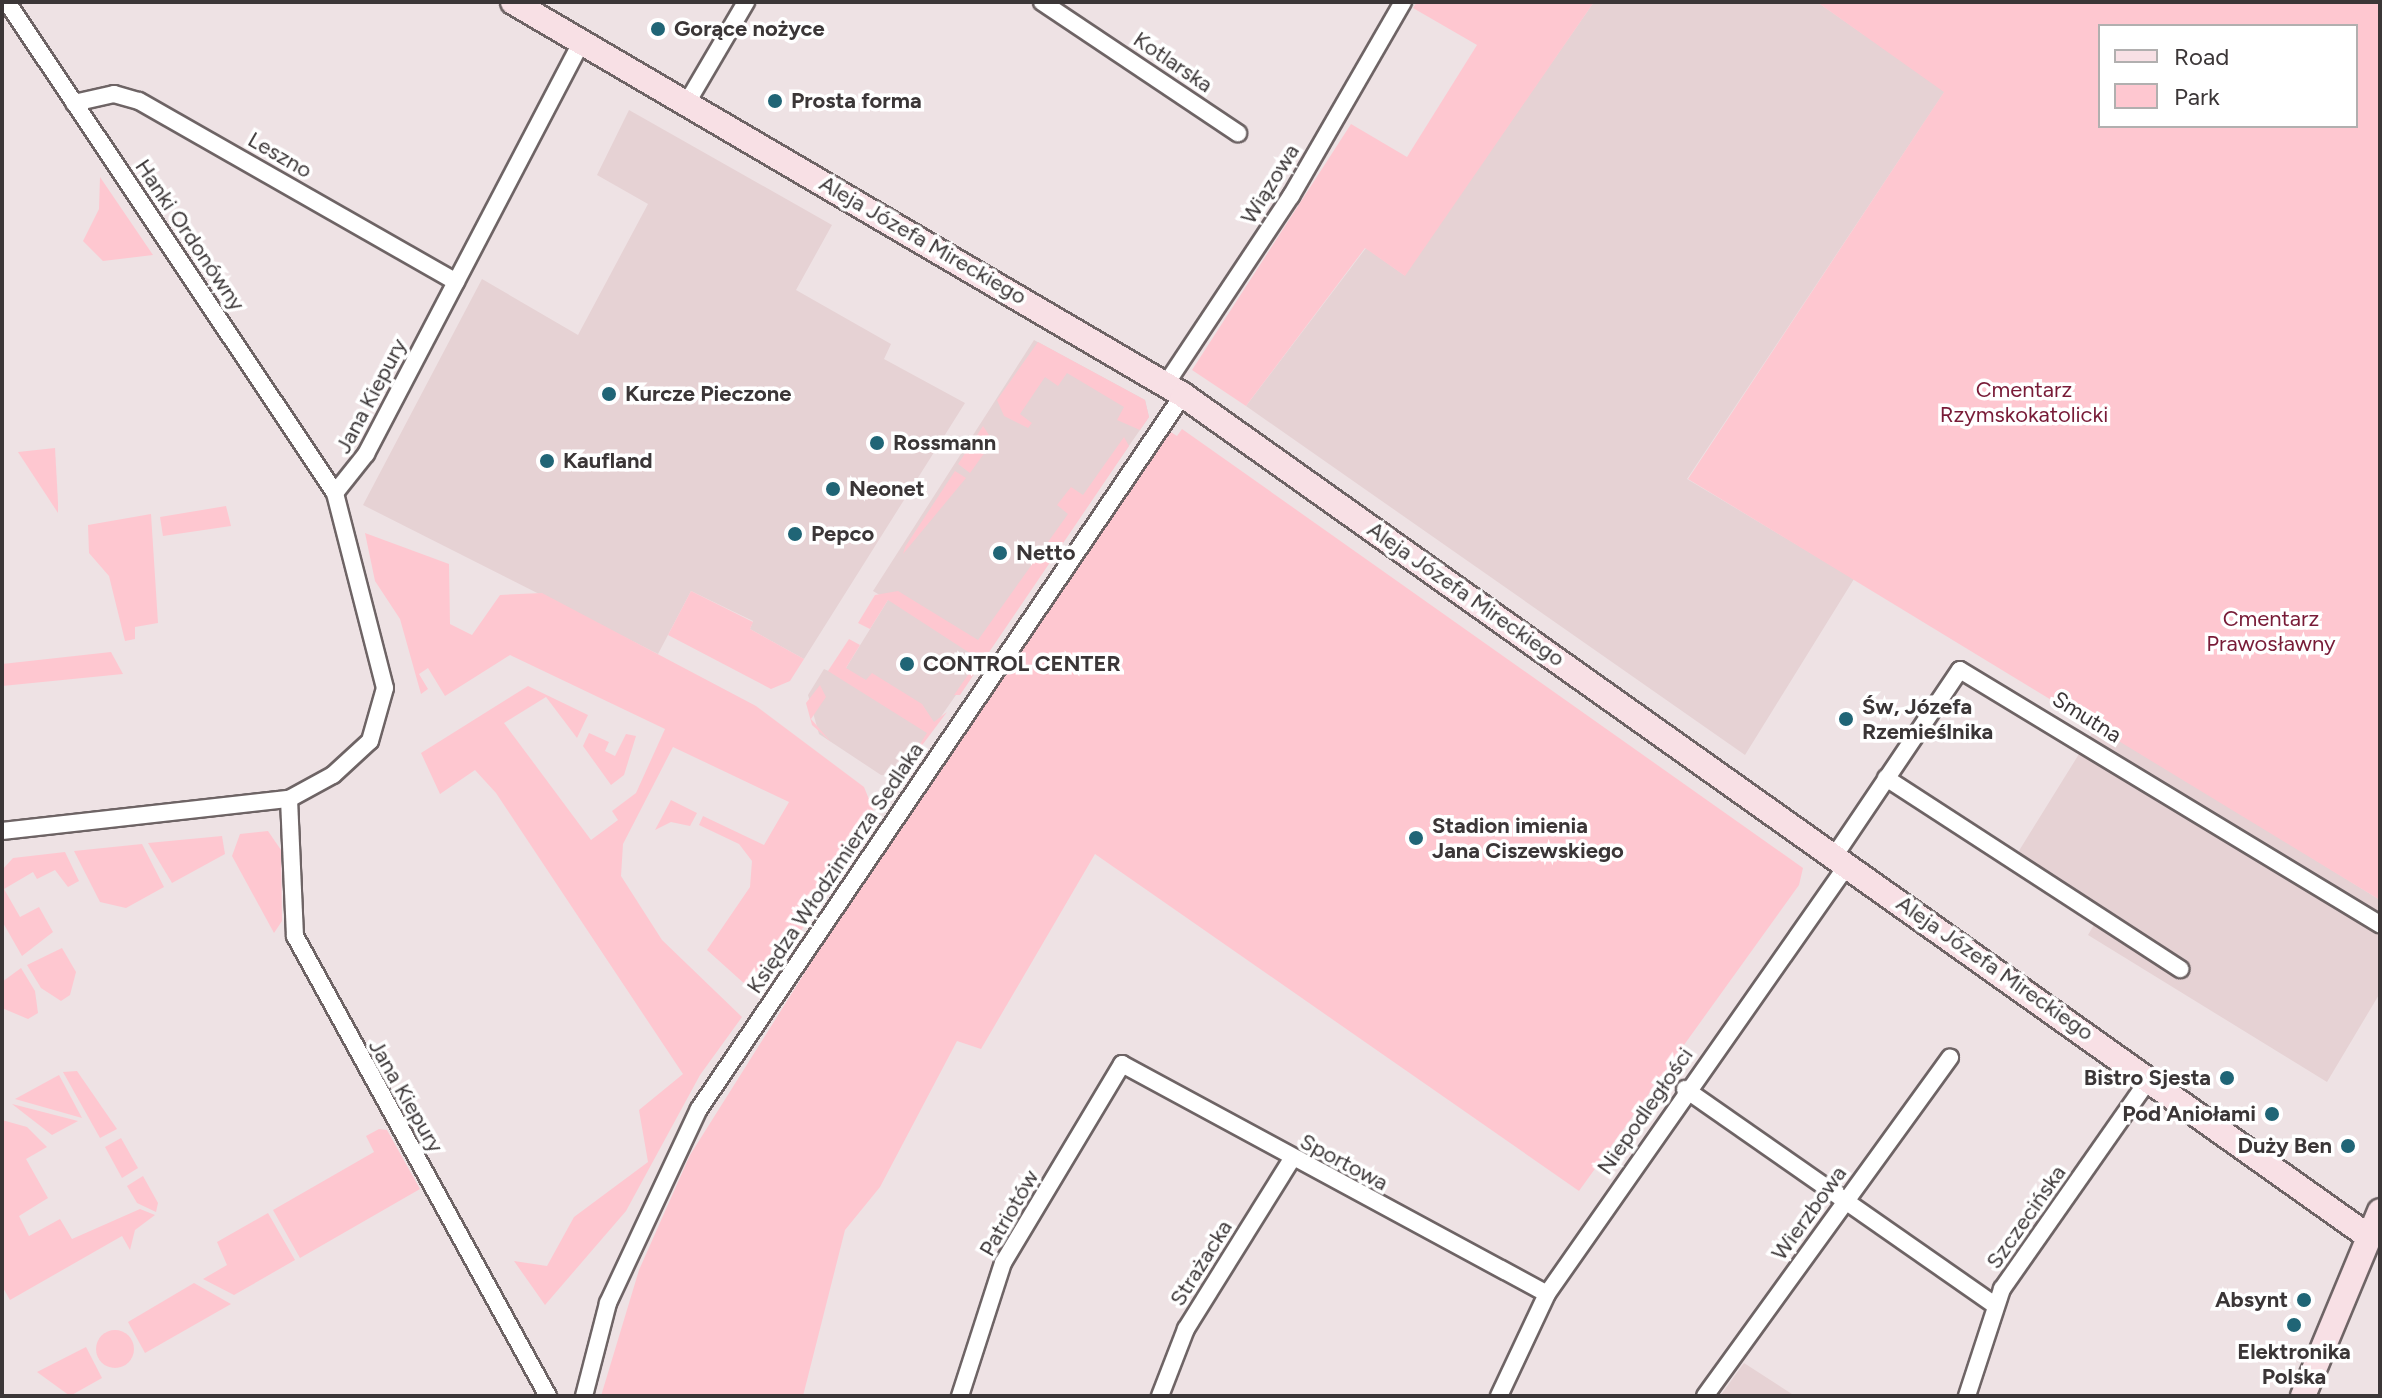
<!DOCTYPE html>
<meta charset="utf-8">
<style>
body{margin:0}
#map{position:relative;width:2382px;height:1398px;overflow:hidden;background:#eee2e4;font-family:Figtree,sans-serif}
div>[style]{position:absolute}
.built>*{inset:0;background:#e6d2d4}
.green>*{inset:0;background:#fec7d0}
.round{border-radius:50%}
.roads{filter:drop-shadow(2px 0 #6e6465) drop-shadow(-2px 0 #6e6465) drop-shadow(0 2px #6e6465) drop-shadow(0 -2px #6e6465)}
.street>*{height:16px;margin:-8px;padding:0 8px;transform-origin:8px;border-radius:8px;background:#fff}
.secondary>*{height:24px;margin:-12px;padding:0 12px;transform-origin:12px;border-radius:12px;background:#f8e0e5}
.dots>*{width:22px;height:22px;translate:-50% -50%;box-sizing:border-box;border:4px solid #fff;border-radius:50%}
span{translate:-50% -50%;white-space:nowrap;text-align:center;line-height:1.15;-webkit-text-stroke:7px #fff;paint-order:stroke}
.poi-label{font-size:22px;color:#3b3637;font-weight:700}
.left{translate:0 -50%;text-align:left}
.right{translate:-100% -50%;text-align:right}
.street-label{font-size:22px;color:#3b3637}
.park-label{font-size:22px;color:#781b37}
.frame{position:absolute;inset:0;border:4px solid #3b3637;pointer-events:none}
.legend{position:absolute;left:2098px;top:24px;width:260px;height:104px;box-sizing:border-box;background:#fff;border:2px solid #b1afaf;margin:0;padding:10px 14px;list-style:none;font-size:24px;color:#3b3637}
.legend li{display:flex;align-items:center;gap:16px;height:40px}
.legend b{width:40px;border:2px solid #b1afaf}
</style>
<div id="map">
<div class="built">
<i style="clip-path:polygon(1594px 2px,1817px 2px,1945px 91px,1687px 479px,1854px 579px,1745px 755px,1246px 406px,1366px 248px,1404px 275px)"></i>
<i style="clip-path:polygon(629px 110px,832px 225px,796px 290px,891px 344px,884px 359px,965px 403px,804px 659px,750px 629px,753px 621px,691px 591px,658px 654px,363px 505px,482px 279px,578px 335px,648px 204px,597px 175px)"></i>
<i style="clip-path:polygon(1034px 340px,1145px 400px,1149px 417px,899px 777px,881px 775px,819px 734px,808px 695px,824px 669px,840px 676px,846px 668px,888px 600px,873px 591px)"></i>
<i style="clip-path:polygon(2097px 725px,2380px 900px,2380px 993px,2327px 1082px,2088px 935px,2104px 908px,2017px 854px)"></i>
<i style="clip-path:polygon(1744px 1363px,1795px 1396px,1720px 1396px)"></i>
</div>
<div class="green">
<i style="clip-path:polygon(1417px 2px,1594px 2px,1405px 276px,1365px 248px,1246px 406px,1192px 370px,1351px 124px,1407px 157px,1477px 45px,1413px 8px)"></i>
<i style="clip-path:polygon(evenodd,1817px 2px,2380px 2px,2380px 900px,1688px 479px,1944px 92px,1817px 2px,2100px 26px,2356px 26px,2356px 126px,2100px 126px,2100px 26px)"></i>
<i style="clip-path:polygon(100px 177px,153px 255px,103px 261px,83px 241px,99px 209px)"></i>
<i style="clip-path:polygon(1038px 342px,1145px 400px,1149px 417px,1140px 430px,1117px 420px,1124px 407px,1067px 373px,1058px 386px,1045px 377px,1020px 414px,1032px 423px,1028px 428px,1004px 416px,997px 400px)"></i>
<i style="clip-path:polygon(983px 426px,993px 441px,970px 473px,958px 464px)"></i>
<i style="clip-path:polygon(1182px 429px,1803px 868px,1799px 885px,1579px 1191px,1095px 854px,981px 1049px,957px 1041px,880px 1187px,845px 1230px,803px 1396px,601px 1396px,639px 1270px,690px 1155px,843px 912px,1169px 431px,1177px 436px)"></i>
<i style="clip-path:polygon(1124px 437px,1129px 446px,960px 695px,954px 695px,979px 659px,888px 600px,870px 629px,858px 623px,875px 595px,898px 591px,978px 640px,1068px 514px,1057px 505px,1071px 487px,1083px 495px)"></i>
<i style="clip-path:polygon(55px 448px,58px 502px,58px 513px,18px 452px)"></i>
<i style="clip-path:polygon(955px 471px,966px 478px,903px 554px,905px 547px)"></i>
<i style="clip-path:polygon(226px 506px,231px 526px,163px 536px,160px 517px)"></i>
<i style="clip-path:polygon(151px 514px,158px 623px,135px 627px,135px 639px,125px 641px,109px 576px,89px 553px,88px 525px)"></i>
<i style="clip-path:polygon(365px 533px,449px 564px,450px 624px,472px 635px,500px 595px,542px 593px,756px 706px,864px 787px,877px 819px,757px 995px,707px 950px,750px 887px,752px 861px,739px 844px,699px 825px,703px 816px,764px 845px,789px 802px,673px 747px,623px 844px,621px 876px,662px 940px,742px 1017px,700px 1075px,626px 1211px,545px 1305px,514px 1261px,547px 1266px,574px 1217px,648px 1162px,639px 1110px,683px 1074px,496px 793px,475px 770px,440px 794px,421px 753px,528px 686px,588px 715px,577px 738px,546px 697px,504px 723px,591px 840px,618px 820px,612px 811px,636px 793px,665px 729px,510px 655px,445px 696px,428px 668px,419px 674px,428px 689px,421px 694px,400px 619px,375px 581px)"></i>
<i style="clip-path:polygon(691px 591px,753px 622px,750px 629px,804px 659px,790px 681px,771px 689px,668px 635px)"></i>
<i style="clip-path:polygon(849px 639px,860px 645px,846px 668px,866px 680px,872px 673px,922px 704px,934px 722px,947px 712px,902px 772px,927px 733px,828px 671px)"></i>
<i style="clip-path:polygon(111px 652px,123px 674px,2px 686px,2px 664px)"></i>
<i style="clip-path:polygon(820px 685px,826px 697px,811px 719px,831px 742px,812px 725px,806px 703px)"></i>
<i style="clip-path:polygon(589px 733px,609px 742px,605px 751px,615px 756px,626px 734px,636px 736px,624px 775px,611px 785px,583px 746px)"></i>
<i style="clip-path:polygon(671px 800px,697px 813px,690px 826px,671px 822px,655px 830px)"></i>
<i style="clip-path:polygon(268px 831px,281px 850px,282px 921px,274px 933px,232px 856px,240px 834px)"></i>
<i style="clip-path:polygon(222px 836px,225px 854px,172px 883px,148px 843px)"></i>
<i style="clip-path:polygon(142px 844px,164px 887px,126px 908px,100px 902px,74px 851px)"></i>
<i style="clip-path:polygon(65px 852px,79px 881px,68px 887px,55px 870px,37px 879px,33px 872px,4px 889px,20px 917px,39px 907px,53px 932px,22px 956px,2px 921px,2px 870px,13px 858px)"></i>
<i style="clip-path:polygon(62px 948px,76px 972px,70px 995px,61px 1001px,41px 988px,27px 965px)"></i>
<i style="clip-path:polygon(21px 968px,35px 991px,38px 1013px,28px 1019px,2px 1008px,2px 982px)"></i>
<i style="clip-path:polygon(77px 1071px,117px 1129px,100px 1138px,63px 1072px)"></i>
<i style="clip-path:polygon(59px 1075px,82px 1118px,15px 1099px)"></i>
<i style="clip-path:polygon(12px 1104px,78px 1121px,52px 1135px)"></i>
<i style="clip-path:polygon(2px 1120px,27px 1127px,47px 1147px,26px 1159px,48px 1198px,19px 1216px,29px 1236px,60px 1219px,72px 1239px,140px 1209px,155px 1215px,135px 1230px,130px 1250px,122px 1236px,10px 1300px,2px 1286px)"></i>
<i style="clip-path:polygon(379px 1129px,387px 1130px,420px 1189px,300px 1258px,273px 1210px,374px 1152px,366px 1136px)"></i>
<i style="clip-path:polygon(121px 1138px,138px 1168px,122px 1178px,105px 1147px)"></i>
<i style="clip-path:polygon(143px 1176px,158px 1203px,156px 1212px,137px 1203px,127px 1186px)"></i>
<i style="clip-path:polygon(268px 1213px,295px 1260px,234px 1295px,203px 1279px,227px 1265px,217px 1242px)"></i>
<i style="clip-path:polygon(194px 1283px,231px 1304px,145px 1353px,128px 1322px)"></i>
<i class="round" style="left:96px;top:1330px;width:38px;height:38px"></i>
<i style="clip-path:polygon(86px 1347px,102px 1378px,70px 1396px,37px 1372px)"></i>
</div>
<div class="roads">
<div class="street">
<i style="left:1042px;top:2px;width:236px;rotate:33.8deg"></i>
<i style="left:688px;top:101px;width:115px;rotate:-59.6deg"></i>
<i style="left:74px;top:103px;width:41px;rotate:-12.7deg"></i>
<i style="left:114px;top:94px;width:26px;rotate:16deg"></i>
<i style="left:139px;top:101px;width:365px;rotate:29.7deg"></i>
<i style="left:1166px;top:384px;width:226px;rotate:-56.4deg"></i>
<i style="left:1291px;top:196px;width:224px;rotate:-60deg"></i>
<i style="left:335px;top:493px;width:50px;rotate:-51.5deg"></i>
<i style="left:366px;top:454px;width:466px;rotate:-62.4deg"></i>
<i style="left:1886px;top:778px;width:351px;rotate:33deg"></i>
<i style="left:289px;top:799px;width:137px;rotate:87.5deg"></i>
<i style="left:295px;top:936px;width:525px;rotate:61.19deg"></i>
<i style="left:2px;top:831px;width:289px;rotate:-6.4deg"></i>
<i style="left:289px;top:799px;width:50px;rotate:-28.6deg"></i>
<i style="left:333px;top:775px;width:50px;rotate:-42.6deg"></i>
<i style="left:370px;top:741px;width:55px;rotate:-74.2deg"></i>
<i style="left:385px;top:688px;width:201px;rotate:-104.4deg"></i>
<i style="left:335px;top:493px;width:590px;rotate:-123.74deg"></i>
<i style="left:1835px;top:855px;width:223px;rotate:-56deg"></i>
<i style="left:1960px;top:670px;width:491px;rotate:31.2deg"></i>
<i style="left:1685px;top:1089px;width:378px;rotate:34.9deg"></i>
<i style="left:584px;top:1396px;width:96px;rotate:-75.5deg"></i>
<i style="left:608px;top:1303px;width:214px;rotate:-64.9deg"></i>
<i style="left:699px;top:1109px;width:863px;rotate:-55.87deg"></i>
<i style="left:960px;top:1396px;width:140px;rotate:-72.1deg"></i>
<i style="left:1003px;top:1263px;width:232px;rotate:-59.1deg"></i>
<i style="left:1122px;top:1064px;width:483px;rotate:28.4deg"></i>
<i style="left:1160px;top:1396px;width:72px;rotate:-68.8deg"></i>
<i style="left:1186px;top:1329px;width:200px;rotate:-58.1deg"></i>
<i style="left:1499px;top:1396px;width:113px;rotate:-64.8deg"></i>
<i style="left:1547px;top:1294px;width:525px;rotate:-55.01deg"></i>
<i style="left:1705px;top:1396px;width:418px;rotate:-54.1deg"></i>
<i style="left:1967px;top:1396px;width:113px;rotate:-71.9deg"></i>
<i style="left:2002px;top:1289px;width:258px;rotate:-55deg"></i>
</div>
<div class="secondary">
<i style="left:513px;top:2px;width:777px;rotate:30.39deg"></i>
<i style="left:1183px;top:395px;width:1454px;rotate:35.37deg"></i>
<i style="left:2303px;top:1396px;width:200px;rotate:-67.4deg"></i>
</div>
</div>
<div class="dots">
<i style="left:658px;top:29px;background:#206576"></i>
<i style="left:775px;top:101px;background:#206576"></i>
<i style="left:609px;top:394px;background:#206576"></i>
<i style="left:877px;top:443px;background:#206576"></i>
<i style="left:547px;top:461px;background:#206576"></i>
<i style="left:833px;top:489px;background:#206576"></i>
<i style="left:795px;top:534px;background:#206576"></i>
<i style="left:1000px;top:553px;background:#206576"></i>
<i style="left:907px;top:664px;background:#206576"></i>
<i style="left:1846px;top:719px;background:#206576"></i>
<i style="left:1416px;top:838px;background:#206576"></i>
<i style="left:2227px;top:1078px;background:#206576"></i>
<i style="left:2272px;top:1114px;background:#206576"></i>
<i style="left:2348px;top:1146px;background:#206576"></i>
<i style="left:2304px;top:1300px;background:#206576"></i>
<i style="left:2294px;top:1325px;background:#206576"></i>
</div>
<div class="poi-label">
<span class="left" style="left:674px;top:29px">Gorące nożyce</span>
<span class="left" style="left:791px;top:101px">Prosta forma</span>
<span class="left" style="left:625px;top:394px">Kurcze Pieczone</span>
<span class="left" style="left:893px;top:443px">Rossmann</span>
<span class="left" style="left:563px;top:461px">Kaufland</span>
<span class="left" style="left:849px;top:489px">Neonet</span>
<span class="left" style="left:811px;top:534px">Pepco</span>
<span class="left" style="left:1016px;top:553px">Netto</span>
<span class="left" style="left:923px;top:664px">CONTROL CENTER</span>
<span class="left" style="left:1862px;top:719px">Św, Józefa<br>Rzemieślnika</span>
<span class="left" style="left:1432px;top:838px">Stadion imienia<br>Jana Ciszewskiego</span>
<span class="right" style="left:2211px;top:1078px">Bistro Sjesta</span>
<span class="right" style="left:2256px;top:1114px">Pod Aniołami</span>
<span class="right" style="left:2332px;top:1146px">Duży Ben</span>
<span class="right" style="left:2288px;top:1300px">Absynt</span>
<span style="left:2294px;top:1364px">Elektronika<br>Polska</span>
</div>
<div class="street-label">
<span style="left:1173px;top:62px;rotate:34deg">Kotlarska</span>
<span style="left:280px;top:155px;rotate:30deg">Leszno</span>
<span style="left:1270px;top:184px;rotate:-58deg">Wiązowa</span>
<span style="left:190px;top:235px;rotate:56deg">Hanki Ordonówny</span>
<span style="left:923px;top:240px;rotate:30deg">Aleja Józefa Mireckiego</span>
<span style="left:371px;top:396px;rotate:-62deg">Jana Kiepury</span>
<span style="left:1466px;top:594px;rotate:35deg">Aleja Józefa Mireckiego</span>
<span style="left:2087px;top:717px;rotate:32deg">Smutna</span>
<span style="left:835px;top:868px;rotate:-56deg">Księdza Włodzimierza Sedlaka</span>
<span style="left:1995px;top:968px;rotate:35deg">Aleja Józefa Mireckiego</span>
<span style="left:406px;top:1096px;rotate:60deg">Jana Kiepury</span>
<span style="left:1645px;top:1111px;rotate:-55deg">Niepodległości</span>
<span style="left:1344px;top:1162px;rotate:28deg">Sportowa</span>
<span style="left:1009px;top:1213px;rotate:-60deg">Patriotów</span>
<span style="left:1809px;top:1213px;rotate:-54deg">Wierzbowa</span>
<span style="left:2026px;top:1217px;rotate:-55deg">Szczecińska</span>
<span style="left:1201px;top:1263px;rotate:-58deg">Strażacka</span>
</div>
<div class="park-label">
<span style="left:2024px;top:402px">Cmentarz<br>Rzymskokatolicki</span>
<span style="left:2271px;top:631px">Cmentarz<br>Prawosławny</span>
</div>
<div class="frame"></div>
<ul class="legend">
<li><b style="height:10px;background:#f8e0e5"></b>Road</li>
<li><b style="height:22px;background:#fec7d0"></b>Park</li>
</ul>
</div>
